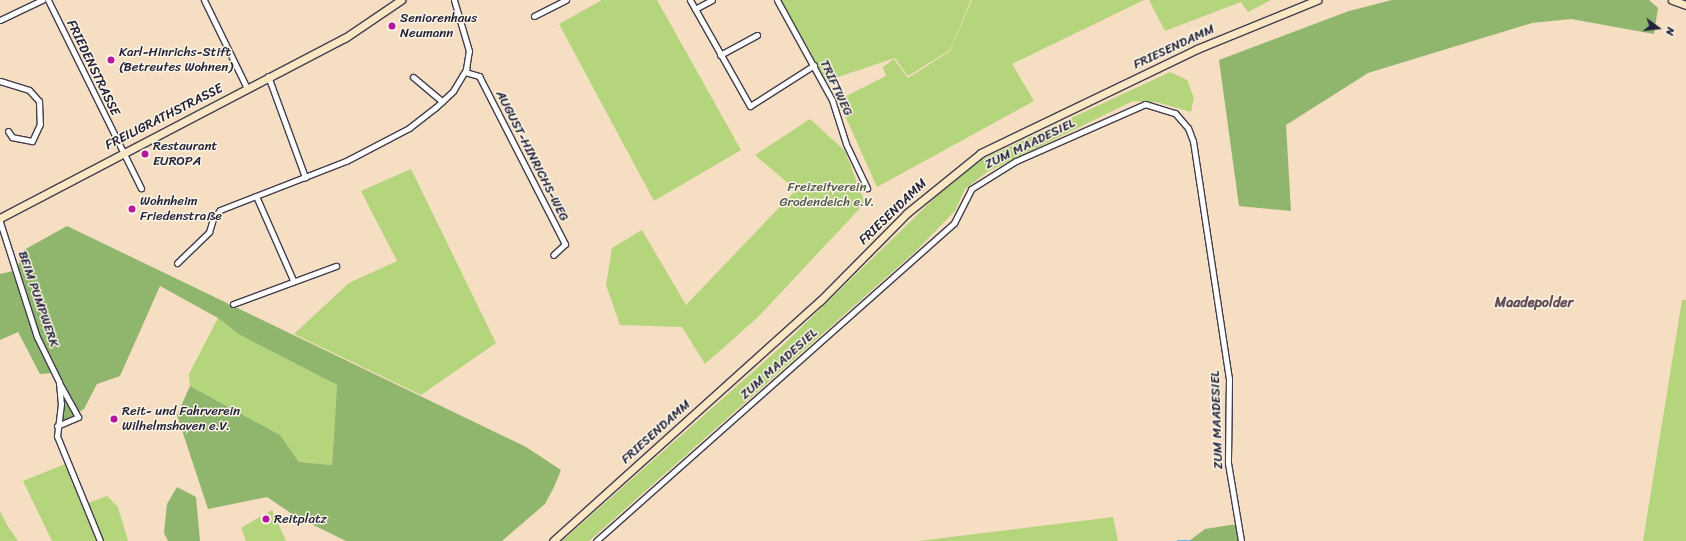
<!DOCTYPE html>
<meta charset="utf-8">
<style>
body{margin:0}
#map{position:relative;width:1686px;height:541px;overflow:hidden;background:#f5dec2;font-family:Sriracha,sans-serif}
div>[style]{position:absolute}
.green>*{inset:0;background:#b4d57c}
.forest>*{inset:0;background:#8fb66c}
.stream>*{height:2px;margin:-1px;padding:0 1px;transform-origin:1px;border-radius:1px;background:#67bbe3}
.roads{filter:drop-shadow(1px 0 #423e4f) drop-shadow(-1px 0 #423e4f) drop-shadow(0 1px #423e4f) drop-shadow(0 -1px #423e4f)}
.street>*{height:5px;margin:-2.5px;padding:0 2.5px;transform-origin:2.5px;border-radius:2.5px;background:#fff}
.secondary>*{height:7px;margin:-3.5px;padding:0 3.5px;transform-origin:3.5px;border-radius:3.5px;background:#fae7c3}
.dots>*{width:11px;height:11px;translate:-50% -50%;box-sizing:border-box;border:2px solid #fcf5e5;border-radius:50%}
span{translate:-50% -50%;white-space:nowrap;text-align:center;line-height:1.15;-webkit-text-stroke:3px #fcf5e5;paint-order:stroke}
.poi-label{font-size:13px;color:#22223b}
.left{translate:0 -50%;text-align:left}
.street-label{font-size:13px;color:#22223b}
.park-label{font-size:13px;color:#4e584e}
.neighbourhood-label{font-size:14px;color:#644e57;font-weight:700}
.north{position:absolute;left:1638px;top:8px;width:40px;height:40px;-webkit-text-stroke:3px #fcf5e5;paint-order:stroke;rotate:105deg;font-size:11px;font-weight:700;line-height:16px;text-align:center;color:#22223b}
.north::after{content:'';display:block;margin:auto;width:14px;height:18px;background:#22223b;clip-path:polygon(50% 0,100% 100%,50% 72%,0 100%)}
</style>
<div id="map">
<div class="green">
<i style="clip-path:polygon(602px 0,657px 0,741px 150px,654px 201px,559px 24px)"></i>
<i style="clip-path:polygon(781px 0,971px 0,950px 50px,908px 76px,895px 58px,826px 81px)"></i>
<i style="clip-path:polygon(972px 0,1144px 0,1012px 64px,1034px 101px,877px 187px,838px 100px,886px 76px,883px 67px,894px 59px,908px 78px,950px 51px)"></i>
<i style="clip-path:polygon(1149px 0,1271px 0,1248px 12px,1241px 2px,1165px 31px)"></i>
<i style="clip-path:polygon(1170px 72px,1187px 80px,1194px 98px,1191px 112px,1156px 102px,1133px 101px,987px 172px,965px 189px,955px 211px,917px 250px,589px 541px,562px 541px,781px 347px,947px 186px,983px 159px)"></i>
<i style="clip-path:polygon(810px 119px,845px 151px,865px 203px,757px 318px,705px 364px,682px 327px,620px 325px,606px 285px,612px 248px,642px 230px,686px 305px,796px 190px,755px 155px)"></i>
<i style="clip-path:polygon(411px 169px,496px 343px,421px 395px,294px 334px,349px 283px,397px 261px,361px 191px)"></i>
<i style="clip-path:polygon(1682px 300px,1686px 300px,1686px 541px,1643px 541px)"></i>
<i style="clip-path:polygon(218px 318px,240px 335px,337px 385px,332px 465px,299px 462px,280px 435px,190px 386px,189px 374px)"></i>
<i style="clip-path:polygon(65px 464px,98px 541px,52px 541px,23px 481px)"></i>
<i style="clip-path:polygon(107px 496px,118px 507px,128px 541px,102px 541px,88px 503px)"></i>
<i style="clip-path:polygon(272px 510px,286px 541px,246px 541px,241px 528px)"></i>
<i style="clip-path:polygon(0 511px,7px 525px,18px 541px,0 541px)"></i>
<i style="clip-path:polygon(1113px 517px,1118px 541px,919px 541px)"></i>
</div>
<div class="forest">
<i style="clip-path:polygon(1392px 0,1649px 0,1658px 8px,1654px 34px,1571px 19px,1532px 23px,1368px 73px,1286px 125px,1291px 211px,1239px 206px,1219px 60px,1349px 11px)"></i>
<i style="clip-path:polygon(67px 226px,526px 447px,561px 470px,554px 487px,545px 504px,502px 541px,346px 541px,295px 516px,267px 497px,208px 509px,177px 415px,190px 386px,280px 435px,299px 462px,332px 465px,337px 385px,240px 335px,218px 318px,160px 286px,120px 376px,97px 384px,84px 409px,60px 424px,64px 397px,51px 373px,40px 374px,18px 332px,0 340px,0 274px,17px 270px,22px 251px)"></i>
<i style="clip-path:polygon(177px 487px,196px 497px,200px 541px,168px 541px,164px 533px,167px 504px)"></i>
<i style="clip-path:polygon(1237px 524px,1239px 541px,1189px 541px,1205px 529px)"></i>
</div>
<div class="stream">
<i style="left:1178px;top:541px;width:13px"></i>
</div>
<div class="roads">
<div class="street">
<i style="left:48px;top:0;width:210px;rotate:63.7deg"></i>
<i style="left:204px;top:0;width:98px;rotate:64deg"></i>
<i style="left:690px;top:0;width:122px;rotate:60.5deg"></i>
<i style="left:750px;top:106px;width:76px;rotate:-32.6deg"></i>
<i style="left:777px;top:0;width:114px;rotate:61.2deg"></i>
<i style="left:832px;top:100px;width:46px;rotate:72.3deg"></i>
<i style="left:846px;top:144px;width:49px;rotate:64.5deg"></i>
<i style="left:695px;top:9px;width:19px;rotate:-28deg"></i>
<i style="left:534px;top:16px;width:36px;rotate:-27deg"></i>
<i style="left:0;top:20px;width:47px;rotate:-25.5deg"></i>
<i style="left:720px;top:55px;width:42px;rotate:-28.4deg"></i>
<i style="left:465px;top:72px;width:15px;rotate:16deg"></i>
<i style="left:479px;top:76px;width:189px;rotate:62.9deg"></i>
<i style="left:565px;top:244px;width:16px;rotate:137deg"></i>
<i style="left:268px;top:76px;width:108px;rotate:69.9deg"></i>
<i style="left:413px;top:77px;width:38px;rotate:40deg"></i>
<i style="left:0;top:81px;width:30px;rotate:17deg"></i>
<i style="left:29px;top:90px;width:15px;rotate:48deg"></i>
<i style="left:39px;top:101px;width:23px;rotate:88deg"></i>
<i style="left:40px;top:124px;width:19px;rotate:115deg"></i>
<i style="left:32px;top:141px;width:20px;rotate:-169deg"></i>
<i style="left:12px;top:137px;width:7px;rotate:-124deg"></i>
<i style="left:256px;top:196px;width:92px;rotate:66.2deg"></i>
<i style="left:0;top:222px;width:121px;rotate:72.2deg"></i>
<i style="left:37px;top:337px;width:50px;rotate:63.9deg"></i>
<i style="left:59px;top:382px;width:22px;rotate:85deg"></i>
<i style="left:61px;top:404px;width:32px;rotate:97deg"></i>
<i style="left:57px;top:436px;width:113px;rotate:67.7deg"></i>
<i style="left:177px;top:263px;width:45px;rotate:-44.1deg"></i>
<i style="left:209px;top:232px;width:14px;rotate:-73deg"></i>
<i style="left:213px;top:219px;width:11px;rotate:-52deg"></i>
<i style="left:220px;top:210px;width:135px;rotate:-21.3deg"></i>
<i style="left:346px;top:161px;width:71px;rotate:-27.6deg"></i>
<i style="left:409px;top:128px;width:33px;rotate:-38deg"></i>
<i style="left:435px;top:108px;width:25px;rotate:-43deg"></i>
<i style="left:453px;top:91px;width:26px;rotate:-59deg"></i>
<i style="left:466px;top:69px;width:18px;rotate:-81deg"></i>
<i style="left:469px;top:51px;width:53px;rotate:-106.4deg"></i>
<i style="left:233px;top:304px;width:110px;rotate:-20.3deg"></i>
<i style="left:57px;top:426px;width:23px;rotate:-23deg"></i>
<i style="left:78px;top:417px;width:38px;rotate:-119deg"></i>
<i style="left:596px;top:541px;width:479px;rotate:-41.6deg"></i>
<i style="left:954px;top:223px;width:38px;rotate:-63deg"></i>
<i style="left:971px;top:189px;width:53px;rotate:-31.9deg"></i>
<i style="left:1016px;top:161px;width:141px;rotate:-23.8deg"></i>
<i style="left:1145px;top:104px;width:31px;rotate:17deg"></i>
<i style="left:1175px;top:113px;width:20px;rotate:49deg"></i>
<i style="left:1188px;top:128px;width:14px;rotate:69deg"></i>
<i style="left:1193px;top:141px;width:240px;rotate:81.4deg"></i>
<i style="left:1229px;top:378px;width:85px;rotate:90.7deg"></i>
<i style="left:1228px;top:463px;width:79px;rotate:80.5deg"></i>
</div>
<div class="secondary">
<i style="left:1672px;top:0;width:15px;rotate:20deg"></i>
<i style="left:0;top:218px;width:389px;rotate:-27.6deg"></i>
<i style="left:345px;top:38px;width:68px;rotate:-34.2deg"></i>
<i style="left:553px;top:541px;width:359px;rotate:-42deg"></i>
<i style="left:820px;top:301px;width:124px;rotate:-45.3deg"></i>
<i style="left:907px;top:213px;width:95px;rotate:-39deg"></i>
<i style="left:981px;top:153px;width:240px;rotate:-25.7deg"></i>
<i style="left:1197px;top:49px;width:130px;rotate:-22.2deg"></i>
</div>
</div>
<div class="dots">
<i style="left:392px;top:26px;background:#b5179e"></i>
<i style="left:111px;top:60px;background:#b5179e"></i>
<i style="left:145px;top:154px;background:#b5179e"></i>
<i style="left:132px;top:209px;background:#b5179e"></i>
<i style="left:114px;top:419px;background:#b5179e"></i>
<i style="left:266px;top:519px;background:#b5179e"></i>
</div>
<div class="poi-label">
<span class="left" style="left:400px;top:26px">Seniorenhaus<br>Neumann</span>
<span class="left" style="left:119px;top:60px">Karl-Hinrichs-Stift<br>(Betreutes Wohnen)</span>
<span class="left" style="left:153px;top:154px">Restaurant<br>EUROPA</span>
<span class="left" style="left:140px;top:209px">Wohnheim<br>Friedenstraße</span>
<span class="left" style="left:122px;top:419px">Reit- und Fahrverein<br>Wilhelmshaven e.V.</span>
<span class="left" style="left:274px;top:519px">Reitplatz</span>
</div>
<div class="street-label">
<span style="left:1174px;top:47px;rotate:-25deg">FRIESENDAMM</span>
<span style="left:93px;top:68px;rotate:64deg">FRIEDENSTRASSE</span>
<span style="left:836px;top:88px;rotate:65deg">TRIFTWEG</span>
<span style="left:164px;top:117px;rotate:-27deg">FREILIGRATHSTRASSE</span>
<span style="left:1030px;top:144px;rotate:-26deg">ZUM MAADESIEL</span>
<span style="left:532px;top:156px;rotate:63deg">AUGUST-HINRICHS-WEG</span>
<span style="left:893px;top:212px;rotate:-44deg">FRIESENDAMM</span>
<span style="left:38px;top:299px;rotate:71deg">BEIM PUMPWERK</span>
<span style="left:779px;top:364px;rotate:-42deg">ZUM MAADESIEL</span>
<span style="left:1217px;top:420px;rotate:-92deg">ZUM MAADESIEL</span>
<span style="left:656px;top:432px;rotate:-42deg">FRIESENDAMM</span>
</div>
<div class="park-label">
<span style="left:827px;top:195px">Freizeitverein<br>Grodendeich e.V.</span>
</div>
<div class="neighbourhood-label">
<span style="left:1534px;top:303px">Maadepolder</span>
</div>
<div class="north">N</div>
</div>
